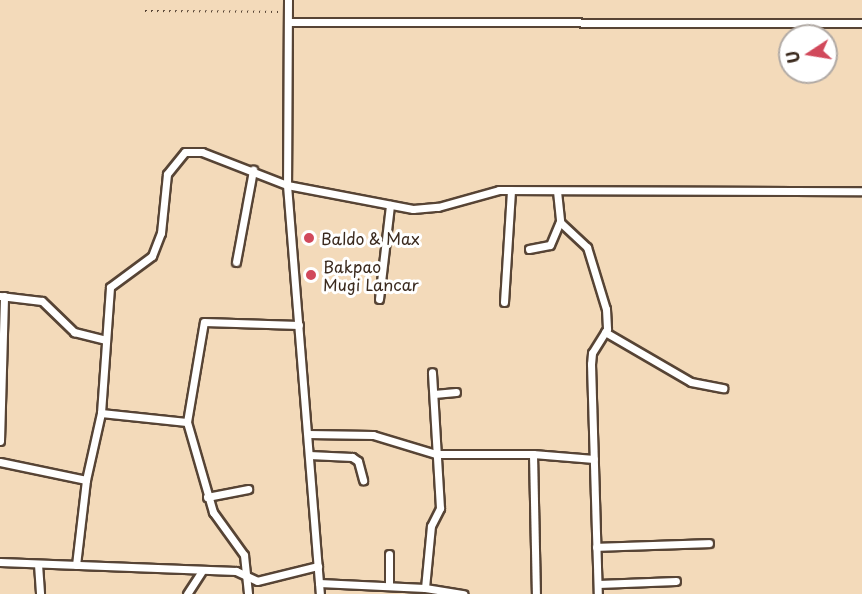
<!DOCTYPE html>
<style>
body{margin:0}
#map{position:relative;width:862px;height:594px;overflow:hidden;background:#f3daba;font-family:"Playpen Sans",sans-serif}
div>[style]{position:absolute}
.path>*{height:1.5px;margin-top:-0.75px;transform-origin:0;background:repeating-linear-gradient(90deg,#574435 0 1.5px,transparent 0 6px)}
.roads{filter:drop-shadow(2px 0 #574435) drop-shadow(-2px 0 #574435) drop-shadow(0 2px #574435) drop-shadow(0 -2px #574435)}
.minor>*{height:7px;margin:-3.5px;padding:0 3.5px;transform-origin:3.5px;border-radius:3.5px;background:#fff}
.dots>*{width:16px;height:16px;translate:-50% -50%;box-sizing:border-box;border:3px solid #fff;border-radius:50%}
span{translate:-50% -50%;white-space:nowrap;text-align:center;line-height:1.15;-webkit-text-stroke:6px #fff;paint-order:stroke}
.poi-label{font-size:16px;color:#3b2a1e}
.left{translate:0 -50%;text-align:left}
.north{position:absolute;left:778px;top:24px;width:60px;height:60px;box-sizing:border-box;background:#fff;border:2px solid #b1aaa5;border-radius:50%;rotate:258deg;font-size:16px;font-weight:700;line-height:24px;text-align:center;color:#3b2a1e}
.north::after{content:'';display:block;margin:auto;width:21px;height:27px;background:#d1495b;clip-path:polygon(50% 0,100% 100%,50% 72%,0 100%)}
</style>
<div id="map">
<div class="path">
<i style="left:145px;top:11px;width:136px;rotate:0.4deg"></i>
</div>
<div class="roads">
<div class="minor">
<i style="left:288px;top:0;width:185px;rotate:90.3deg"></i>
<i style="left:287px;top:185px;width:410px;rotate:85.4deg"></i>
<i style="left:288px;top:22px;width:574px;rotate:0.1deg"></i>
<i style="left:557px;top:191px;width:31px;rotate:84deg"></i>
<i style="left:560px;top:222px;width:37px;rotate:43deg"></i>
<i style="left:587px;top:247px;width:65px;rotate:73deg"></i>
<i style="left:606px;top:309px;width:20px;rotate:87deg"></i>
<i style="left:607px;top:329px;width:28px;rotate:122deg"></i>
<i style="left:592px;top:353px;width:11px;rotate:95deg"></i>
<i style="left:591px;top:364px;width:230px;rotate:88.3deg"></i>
<i style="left:529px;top:249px;width:21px;rotate:-11deg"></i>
<i style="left:550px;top:245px;width:25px;rotate:-67deg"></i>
<i style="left:236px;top:262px;width:94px;rotate:-79.5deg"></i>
<i style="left:0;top:296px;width:42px;rotate:6.8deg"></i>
<i style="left:42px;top:301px;width:45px;rotate:44.1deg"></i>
<i style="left:74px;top:332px;width:33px;rotate:14deg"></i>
<i style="left:379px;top:299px;width:95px;rotate:-83.3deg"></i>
<i style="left:504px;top:302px;width:112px;rotate:-86.4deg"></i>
<i style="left:605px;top:332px;width:99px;rotate:30.2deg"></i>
<i style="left:691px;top:382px;width:33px;rotate:11deg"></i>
<i style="left:434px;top:394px;width:22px;rotate:-5deg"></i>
<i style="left:101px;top:413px;width:86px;rotate:6deg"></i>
<i style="left:187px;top:422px;width:101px;rotate:-80.4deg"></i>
<i style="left:204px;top:322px;width:95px;rotate:1.8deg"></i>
<i style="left:187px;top:422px;width:94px;rotate:73.9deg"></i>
<i style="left:213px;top:512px;width:53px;rotate:54.2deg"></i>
<i style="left:244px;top:555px;width:39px;rotate:84deg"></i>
<i style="left:308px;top:434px;width:65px;rotate:0.9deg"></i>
<i style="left:373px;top:435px;width:66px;rotate:16.8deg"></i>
<i style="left:436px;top:454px;width:97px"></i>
<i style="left:533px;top:454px;width:61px;rotate:4.7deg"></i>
<i style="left:0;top:441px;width:145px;rotate:-88.4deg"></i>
<i style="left:533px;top:454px;width:140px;rotate:88.8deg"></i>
<i style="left:309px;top:455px;width:43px;rotate:2.7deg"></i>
<i style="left:352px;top:457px;width:7px;rotate:34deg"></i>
<i style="left:358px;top:461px;width:20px;rotate:75deg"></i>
<i style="left:0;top:462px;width:88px;rotate:11.8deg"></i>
<i style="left:207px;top:497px;width:42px;rotate:-11deg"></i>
<i style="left:596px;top:547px;width:113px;rotate:-2deg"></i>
<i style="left:389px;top:554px;width:32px;rotate:90deg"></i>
<i style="left:0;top:562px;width:236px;rotate:2.2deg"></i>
<i style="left:236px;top:571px;width:23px;rotate:25deg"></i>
<i style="left:257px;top:581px;width:63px;rotate:-13.8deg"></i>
<i style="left:38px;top:564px;width:30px;rotate:86deg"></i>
<i style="left:76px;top:565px;width:86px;rotate:-83.3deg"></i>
<i style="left:86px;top:480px;width:69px;rotate:-77.4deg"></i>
<i style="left:101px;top:413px;width:126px;rotate:-85.9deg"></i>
<i style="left:110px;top:287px;width:52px;rotate:-36.4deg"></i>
<i style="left:152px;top:256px;width:25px;rotate:-69deg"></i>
<i style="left:161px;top:233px;width:59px;rotate:-84.2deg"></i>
<i style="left:167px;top:174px;width:28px;rotate:-51deg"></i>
<i style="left:185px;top:152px;width:17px"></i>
<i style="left:202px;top:152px;width:91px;rotate:21.2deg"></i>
<i style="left:287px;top:185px;width:128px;rotate:10.8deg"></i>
<i style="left:413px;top:209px;width:25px;rotate:-5deg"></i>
<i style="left:438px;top:207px;width:63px;rotate:-15.6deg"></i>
<i style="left:499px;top:190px;width:363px;rotate:0.2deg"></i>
<i style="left:319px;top:583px;width:106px;rotate:2.7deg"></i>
<i style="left:425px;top:588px;width:39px;rotate:9deg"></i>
<i style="left:598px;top:584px;width:78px;rotate:-2.2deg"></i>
<i style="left:425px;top:588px;width:62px;rotate:-84.5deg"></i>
<i style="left:431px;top:526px;width:20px;rotate:-63deg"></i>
<i style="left:440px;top:508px;width:136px;rotate:-93.4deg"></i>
<i style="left:187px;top:594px;width:27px;rotate:-57deg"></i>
</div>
</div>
<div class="dots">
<i style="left:309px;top:238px;background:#d1495b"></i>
<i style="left:311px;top:275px;background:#d1495b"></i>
</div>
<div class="poi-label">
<span class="left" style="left:321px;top:238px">Baldo &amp; Max</span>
<span class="left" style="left:323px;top:275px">Bakpao<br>Mugi Lancar</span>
</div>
<div class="north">U</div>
</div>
